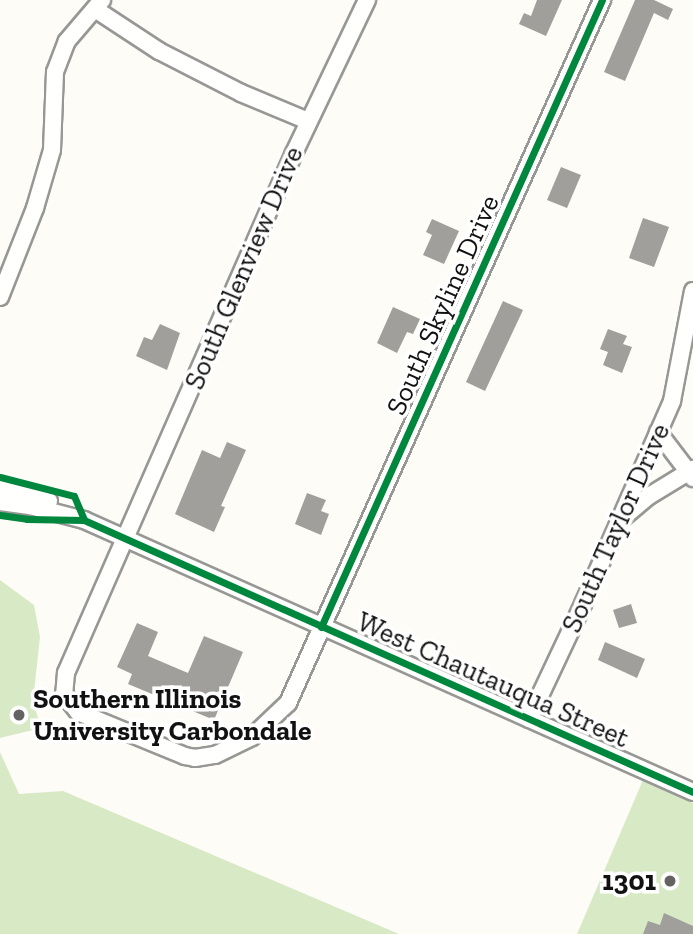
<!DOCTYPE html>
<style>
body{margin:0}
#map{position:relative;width:693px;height:934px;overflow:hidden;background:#fdfcf7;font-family:"Zilla Slab",serif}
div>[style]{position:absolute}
.forest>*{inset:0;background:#d8eac5}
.building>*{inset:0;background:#a19f9c}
.roads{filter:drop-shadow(2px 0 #979795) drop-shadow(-2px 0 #979795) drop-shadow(0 2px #979795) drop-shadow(0 -2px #979795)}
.minor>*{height:16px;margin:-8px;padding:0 8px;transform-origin:8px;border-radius:8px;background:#fffffe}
.cycleway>*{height:7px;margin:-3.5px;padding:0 3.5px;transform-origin:3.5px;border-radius:3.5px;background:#00873e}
.dots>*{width:19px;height:19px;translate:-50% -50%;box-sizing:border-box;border:4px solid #fff;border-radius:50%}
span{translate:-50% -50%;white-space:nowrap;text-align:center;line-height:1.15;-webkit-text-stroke:7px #fff;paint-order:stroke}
.street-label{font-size:28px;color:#111}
.poi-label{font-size:28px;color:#111;font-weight:700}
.left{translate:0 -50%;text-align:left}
.right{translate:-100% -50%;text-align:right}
</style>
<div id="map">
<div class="forest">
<i style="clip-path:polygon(0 580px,34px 605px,40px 637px,33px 701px,41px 728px,0 738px)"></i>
<i style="clip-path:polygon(0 752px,19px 794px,63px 791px,399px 934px,0 934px)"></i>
<i style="clip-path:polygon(643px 780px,693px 803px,693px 934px,577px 934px)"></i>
</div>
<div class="building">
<i style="clip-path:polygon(537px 0,562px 0,546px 36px,519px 24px,524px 13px,531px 16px)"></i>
<i style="clip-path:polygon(635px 0,654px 0,673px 9px,668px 20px,654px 13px,625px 81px,604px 72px)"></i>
<i style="clip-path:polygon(561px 167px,581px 175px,567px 208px,547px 200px)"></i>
<i style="clip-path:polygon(643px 218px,669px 227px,654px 267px,629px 258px)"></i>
<i style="clip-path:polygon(432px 219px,459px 231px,444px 264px,423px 255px,432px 235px,426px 232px)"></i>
<i style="clip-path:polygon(503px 301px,523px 310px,485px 391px,466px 382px)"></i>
<i style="clip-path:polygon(393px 307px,420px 319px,413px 334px,407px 332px,397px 353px,377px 343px)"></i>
<i style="clip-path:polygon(160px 324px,180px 333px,167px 370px,136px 356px,144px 337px,152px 340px)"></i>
<i style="clip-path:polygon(608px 329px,627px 336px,623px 344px,632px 347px,622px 373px,603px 365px,608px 352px,600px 349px)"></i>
<i style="clip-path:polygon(227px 442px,246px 450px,221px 506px,225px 507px,214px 532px,175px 514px,202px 450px,220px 458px)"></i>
<i style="clip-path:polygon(307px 493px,326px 500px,321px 511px,329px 514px,321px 535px,295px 524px)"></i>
<i style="clip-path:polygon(631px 604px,637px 623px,619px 628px,613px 610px)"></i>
<i style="clip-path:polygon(137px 623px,158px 632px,148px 656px,188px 673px,204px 636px,243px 652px,214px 720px,128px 684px,132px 674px,117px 667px)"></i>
<i style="clip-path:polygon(605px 642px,645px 659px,637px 678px,598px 660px)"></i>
<i style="clip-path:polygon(664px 913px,693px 926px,693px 934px,643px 934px,648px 921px,660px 925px)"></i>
</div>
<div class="roads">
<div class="minor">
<i style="left:367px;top:0;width:170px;rotate:115.5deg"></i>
<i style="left:294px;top:153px;width:568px;rotate:113.68deg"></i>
<i style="left:66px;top:673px;width:21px;rotate:95deg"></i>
<i style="left:64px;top:694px;width:23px;rotate:52deg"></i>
<i style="left:78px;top:712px;width:116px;rotate:22.4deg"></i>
<i style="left:185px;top:756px;width:10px;rotate:11deg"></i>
<i style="left:195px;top:758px;width:20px;rotate:-9deg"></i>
<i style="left:215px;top:755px;width:41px;rotate:-25.9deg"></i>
<i style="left:252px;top:737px;width:50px;rotate:-43.4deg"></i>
<i style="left:288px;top:703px;width:770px;rotate:-65.93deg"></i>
<i style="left:95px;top:9px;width:77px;rotate:33.3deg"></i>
<i style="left:159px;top:51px;width:92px;rotate:27.1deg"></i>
<i style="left:241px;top:93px;width:73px;rotate:22.7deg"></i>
<i style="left:0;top:297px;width:96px;rotate:-68.5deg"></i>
<i style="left:35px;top:208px;width:60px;rotate:-73.7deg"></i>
<i style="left:52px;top:150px;width:78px;rotate:-87.8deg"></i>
<i style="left:55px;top:72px;width:33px;rotate:-69deg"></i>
<i style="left:67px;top:41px;width:54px;rotate:-49.5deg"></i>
<i style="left:658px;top:432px;width:58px;rotate:52.7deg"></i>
<i style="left:0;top:487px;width:51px;rotate:15.9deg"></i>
<i style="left:0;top:502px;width:30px;rotate:8deg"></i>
<i style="left:30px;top:506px;width:56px;rotate:14.5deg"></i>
<i style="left:84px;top:520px;width:667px;rotate:24.07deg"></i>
<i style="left:620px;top:520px;width:38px;rotate:-40deg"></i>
<i style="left:649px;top:496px;width:52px;rotate:-31.5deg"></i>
<i style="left:529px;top:719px;width:127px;rotate:-64.8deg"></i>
<i style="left:583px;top:604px;width:222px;rotate:-66.3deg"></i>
<i style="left:672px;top:401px;width:112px;rotate:-79.2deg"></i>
</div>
</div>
<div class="cycleway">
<i style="left:0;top:477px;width:76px;rotate:14.4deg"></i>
<i style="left:74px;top:496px;width:26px;rotate:67deg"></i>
<i style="left:0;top:515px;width:27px;rotate:8deg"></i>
<i style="left:27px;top:519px;width:57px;rotate:1deg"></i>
<i style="left:84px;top:520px;width:667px;rotate:24.07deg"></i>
<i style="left:321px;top:627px;width:687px;rotate:-65.86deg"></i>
</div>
<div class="dots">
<i style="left:19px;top:715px;background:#646362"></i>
<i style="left:670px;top:881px;background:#646362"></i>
</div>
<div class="street-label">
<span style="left:244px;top:268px;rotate:-67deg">South Glenview Drive</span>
<span style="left:443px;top:305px;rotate:-66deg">South Skyline Drive</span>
<span style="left:616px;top:528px;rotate:-66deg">South Taylor Drive</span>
<span style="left:493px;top:680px;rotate:24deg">West Chautauqua Street</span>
</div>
<div class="poi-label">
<span class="left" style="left:33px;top:715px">Southern Illinois<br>University Carbondale</span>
<span class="right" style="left:656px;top:881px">1301</span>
</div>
</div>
